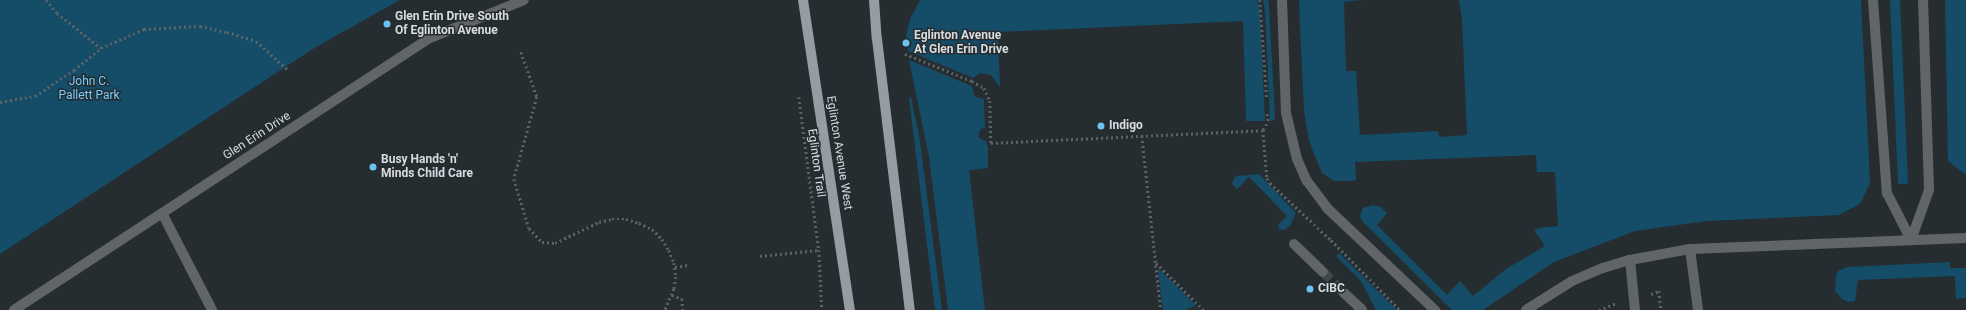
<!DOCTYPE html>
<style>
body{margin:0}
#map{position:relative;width:1966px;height:310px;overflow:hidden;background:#252d31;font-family:Roboto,sans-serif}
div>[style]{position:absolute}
.green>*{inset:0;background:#154c67}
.minor-tunnel>*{height:10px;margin-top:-5px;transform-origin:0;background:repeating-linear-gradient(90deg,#40474b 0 10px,transparent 0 15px)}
.path>*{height:2.5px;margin-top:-1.25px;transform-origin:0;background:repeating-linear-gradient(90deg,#5c6367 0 2px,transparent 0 5px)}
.minor>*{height:10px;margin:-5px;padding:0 5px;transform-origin:5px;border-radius:5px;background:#616567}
.major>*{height:10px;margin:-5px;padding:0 5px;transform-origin:5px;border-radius:5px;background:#959da2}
.dots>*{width:11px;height:11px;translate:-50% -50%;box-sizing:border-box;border:2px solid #252d31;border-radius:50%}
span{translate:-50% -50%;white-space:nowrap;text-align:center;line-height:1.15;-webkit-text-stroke:3px #252d31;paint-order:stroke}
.poi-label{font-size:12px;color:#d8dce0;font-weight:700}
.left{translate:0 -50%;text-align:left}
.park-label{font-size:12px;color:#77cdfd}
.street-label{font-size:12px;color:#d8dce0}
</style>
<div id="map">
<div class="green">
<i style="clip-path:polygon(0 0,400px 0,316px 47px,0 254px)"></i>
<i style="clip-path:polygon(920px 0,1257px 0,1260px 10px,1265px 121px,1246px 121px,1243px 21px,998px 32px,1000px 87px,991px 75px,980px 73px,973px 78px,908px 51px,906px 36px,910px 19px)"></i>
<i style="clip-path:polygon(1263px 0,1268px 0,1269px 4px,1275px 117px,1274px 120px,1270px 121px,1265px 12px)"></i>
<i style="clip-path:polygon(1300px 0,1362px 0,1344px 2px,1346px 71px,1356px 71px,1360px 135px,1438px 131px,1439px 137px,1467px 135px,1462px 19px,1459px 0,1861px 0,1870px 183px,1860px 204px,1839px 215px,1707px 221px,1635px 231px,1554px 262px,1483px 310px,1452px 310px,1363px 222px,1360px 216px,1363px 208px,1373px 205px,1381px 207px,1387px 213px,1377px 225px,1447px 295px,1460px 281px,1473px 296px,1506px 269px,1545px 246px,1534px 230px,1539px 228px,1558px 226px,1555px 172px,1537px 172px,1536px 155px,1355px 162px,1356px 180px,1352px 181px,1334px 181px,1322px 173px,1309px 141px,1304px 111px,1299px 4px)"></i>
<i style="clip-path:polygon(1890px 0,1900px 0,1908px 184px,1898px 184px)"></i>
<i style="clip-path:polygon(1945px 0,1966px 0,1966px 175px,1948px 161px)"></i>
<i style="clip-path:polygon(909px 60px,972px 86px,974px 95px,978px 98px,984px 99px,985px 127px,980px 130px,979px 134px,979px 138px,986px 141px,988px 148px,988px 168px,969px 170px,985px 310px,948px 310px,929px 157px)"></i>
<i style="clip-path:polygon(911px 97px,920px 141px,942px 310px,935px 310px,909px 98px)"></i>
<i style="clip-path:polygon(1259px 174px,1296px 213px,1290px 226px,1284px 230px,1279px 229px,1278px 225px,1287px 216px,1249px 177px,1237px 189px,1232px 184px,1234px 178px,1237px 176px)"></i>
<i style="clip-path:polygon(1339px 253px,1397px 310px,1376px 310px,1361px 281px,1336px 256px)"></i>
<i style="clip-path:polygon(1950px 262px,1950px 268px,1966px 268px,1966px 298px,1956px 299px,1955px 276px,1858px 280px,1855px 301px,1849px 302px,1842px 299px,1835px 291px,1836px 275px,1838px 271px,1847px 267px)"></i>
<i style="clip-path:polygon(1160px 270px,1195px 304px,1195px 306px,1184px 310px,1163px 310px,1158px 271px)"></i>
</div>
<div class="minor-tunnel">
<i style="left:1323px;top:272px;width:28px;rotate:45deg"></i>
</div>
<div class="path">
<i style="left:46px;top:0;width:17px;rotate:50deg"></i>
<i style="left:57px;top:13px;width:56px;rotate:38.5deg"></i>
<i style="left:101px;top:48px;width:47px;rotate:-23.8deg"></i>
<i style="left:144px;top:29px;width:56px;rotate:-3.1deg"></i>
<i style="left:200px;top:26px;width:28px;rotate:13deg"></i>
<i style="left:227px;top:32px;width:30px;rotate:17deg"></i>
<i style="left:256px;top:41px;width:42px;rotate:42.1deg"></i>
<i style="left:1260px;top:0;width:99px;rotate:86deg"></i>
<i style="left:521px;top:52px;width:48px;rotate:70.4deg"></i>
<i style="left:537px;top:97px;width:85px;rotate:105.7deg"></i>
<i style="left:514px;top:179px;width:51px;rotate:73deg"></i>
<i style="left:529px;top:228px;width:19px;rotate:47deg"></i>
<i style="left:542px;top:242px;width:13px;rotate:4deg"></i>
<i style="left:555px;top:243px;width:49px;rotate:-25.5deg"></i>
<i style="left:599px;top:222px;width:13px;rotate:-13deg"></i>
<i style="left:612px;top:219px;width:14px"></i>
<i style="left:626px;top:219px;width:14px;rotate:17deg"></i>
<i style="left:639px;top:223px;width:14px;rotate:25deg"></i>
<i style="left:652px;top:229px;width:14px;rotate:45deg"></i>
<i style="left:662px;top:239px;width:13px;rotate:58deg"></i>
<i style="left:669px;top:250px;width:14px;rotate:69deg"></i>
<i style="left:674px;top:263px;width:14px;rotate:82deg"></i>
<i style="left:676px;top:277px;width:12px;rotate:99deg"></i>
<i style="left:674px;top:289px;width:23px;rotate:113deg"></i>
<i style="left:905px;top:54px;width:72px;rotate:21.9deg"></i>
<i style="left:972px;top:81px;width:14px;rotate:30deg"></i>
<i style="left:984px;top:88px;width:14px;rotate:65deg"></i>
<i style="left:990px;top:101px;width:42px;rotate:88.6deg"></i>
<i style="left:991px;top:143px;width:272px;rotate:-2.7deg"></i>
<i style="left:1263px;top:130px;width:10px;rotate:-61deg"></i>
<i style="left:1268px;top:121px;width:7px;rotate:-98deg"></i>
<i style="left:799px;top:97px;width:154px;rotate:82.6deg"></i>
<i style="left:819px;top:250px;width:60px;rotate:87.1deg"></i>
<i style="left:0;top:102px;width:36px;rotate:-10deg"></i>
<i style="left:35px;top:96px;width:47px;rotate:-33.7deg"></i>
<i style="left:74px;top:70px;width:35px;rotate:-39deg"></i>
<i style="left:1263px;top:130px;width:48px;rotate:85.2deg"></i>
<i style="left:1267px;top:178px;width:6px;rotate:59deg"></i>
<i style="left:1270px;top:183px;width:83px;rotate:43.1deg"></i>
<i style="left:1331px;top:240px;width:98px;rotate:45.4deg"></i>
<i style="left:1142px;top:136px;width:175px;rotate:83.8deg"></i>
<i style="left:760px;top:256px;width:59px;rotate:-5.8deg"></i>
<i style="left:1156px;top:263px;width:67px;rotate:44.4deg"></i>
<i style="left:675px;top:267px;width:13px;rotate:-9deg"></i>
<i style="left:1651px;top:294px;width:9px;rotate:-21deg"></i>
<i style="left:1659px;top:291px;width:19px;rotate:84deg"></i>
<i style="left:672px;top:295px;width:11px;rotate:22deg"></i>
<i style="left:682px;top:299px;width:11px;rotate:85deg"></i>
<i style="left:1599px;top:310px;width:19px;rotate:-21deg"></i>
</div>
<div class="minor">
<i style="left:1282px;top:0;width:113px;rotate:88deg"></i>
<i style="left:1286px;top:113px;width:47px;rotate:76.6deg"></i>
<i style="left:1297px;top:159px;width:24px;rotate:66deg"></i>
<i style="left:1307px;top:181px;width:34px;rotate:53deg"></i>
<i style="left:1327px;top:208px;width:149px;rotate:43.4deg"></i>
<i style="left:1873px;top:0;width:194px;rotate:85.9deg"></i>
<i style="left:1887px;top:193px;width:53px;rotate:62.9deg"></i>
<i style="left:162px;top:213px;width:109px;rotate:62.7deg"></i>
<i style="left:1911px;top:240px;width:53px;rotate:-70.2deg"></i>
<i style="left:1929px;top:190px;width:190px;rotate:-91.8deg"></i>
<i style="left:1294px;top:244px;width:40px;rotate:44deg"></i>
<i style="left:1690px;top:249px;width:62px;rotate:82.5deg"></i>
<i style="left:1630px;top:260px;width:50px;rotate:84.3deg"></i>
<i style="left:1343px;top:292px;width:26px;rotate:43deg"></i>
<i style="left:14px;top:310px;width:497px;rotate:-33.2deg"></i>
<i style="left:430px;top:38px;width:101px;rotate:-22deg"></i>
<i style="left:1526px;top:310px;width:54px;rotate:-32.2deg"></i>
<i style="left:1572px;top:281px;width:34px;rotate:-23deg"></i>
<i style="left:1603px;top:268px;width:28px;rotate:-17deg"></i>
<i style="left:1630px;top:260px;width:61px;rotate:-10.4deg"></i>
<i style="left:1690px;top:249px;width:276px;rotate:-2.3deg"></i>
</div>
<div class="major">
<i style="left:803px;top:0;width:314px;rotate:81.4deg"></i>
<i style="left:874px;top:0;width:39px;rotate:86deg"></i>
<i style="left:877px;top:39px;width:273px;rotate:83.1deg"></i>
</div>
<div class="dots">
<i style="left:387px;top:24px;background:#6cc3f2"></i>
<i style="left:906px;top:43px;background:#6cc3f2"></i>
<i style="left:1101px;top:126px;background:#6cc3f2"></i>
<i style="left:373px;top:167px;background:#6cc3f2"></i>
<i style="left:1310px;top:289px;background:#6cc3f2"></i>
</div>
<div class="poi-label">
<span class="left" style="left:395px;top:24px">Glen Erin Drive South<br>Of Eglinton Avenue</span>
<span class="left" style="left:914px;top:43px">Eglinton Avenue<br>At Glen Erin Drive</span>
<span class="left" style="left:1109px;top:126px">Indigo</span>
<span class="left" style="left:381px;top:167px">Busy Hands 'n'<br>Minds Child Care</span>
<span class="left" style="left:1318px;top:289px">CIBC</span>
</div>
<div class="park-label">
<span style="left:89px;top:89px">John C.<br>Pallett Park</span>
</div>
<div class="street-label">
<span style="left:257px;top:136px;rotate:-33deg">Glen Erin Drive</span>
<span style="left:839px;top:153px;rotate:81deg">Eglinton Avenue West</span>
<span style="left:816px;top:163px;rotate:82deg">Eglinton Trail</span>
</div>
</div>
